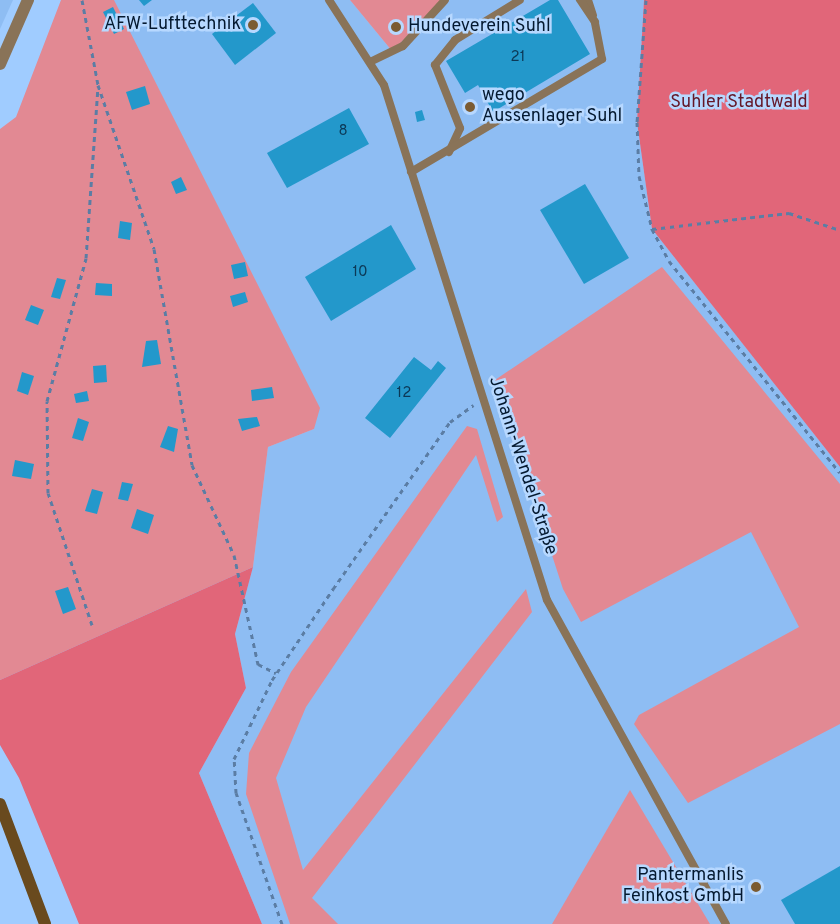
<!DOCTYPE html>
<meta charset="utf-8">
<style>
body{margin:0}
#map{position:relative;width:840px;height:924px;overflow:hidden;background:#a0ccff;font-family:Overpass,sans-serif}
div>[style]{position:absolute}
.built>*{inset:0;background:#8ebdf3}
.green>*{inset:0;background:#e28993}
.forest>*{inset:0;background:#e16679}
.building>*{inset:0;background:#2398cb}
.path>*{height:3px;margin-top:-1.5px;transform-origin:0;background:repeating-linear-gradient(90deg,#5b7da4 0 4.5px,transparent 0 9px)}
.lane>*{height:8px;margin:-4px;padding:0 4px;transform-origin:4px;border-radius:4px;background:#897358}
.street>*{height:12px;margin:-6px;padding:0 6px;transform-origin:6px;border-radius:6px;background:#897358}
.secondary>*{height:12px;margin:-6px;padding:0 6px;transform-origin:6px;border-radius:6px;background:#694a1e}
.dots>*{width:16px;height:16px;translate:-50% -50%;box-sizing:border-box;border:3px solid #b7d8ff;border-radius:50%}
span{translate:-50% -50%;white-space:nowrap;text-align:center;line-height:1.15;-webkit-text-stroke:5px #b7d8ff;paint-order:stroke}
.number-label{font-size:15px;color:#0c3957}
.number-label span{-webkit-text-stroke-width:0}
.poi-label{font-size:18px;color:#041930}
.right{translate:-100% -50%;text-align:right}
.left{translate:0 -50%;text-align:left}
.park-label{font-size:18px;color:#641728}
.street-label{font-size:18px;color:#041930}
</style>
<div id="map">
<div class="built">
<i style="clip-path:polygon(0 0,13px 0,0 29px)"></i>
<i style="clip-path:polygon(113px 0,350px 0,392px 51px,445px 0,644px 0,637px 122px,652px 229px,840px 467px,840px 924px,262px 924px,199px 773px,246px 688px,235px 634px,253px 567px,268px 447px,314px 429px)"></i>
</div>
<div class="green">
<i style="clip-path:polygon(61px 0,114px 0,320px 408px,314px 429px,268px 447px,253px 567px,0 680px,0 129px,16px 117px)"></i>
<i style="clip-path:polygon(350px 0,445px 0,392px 51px)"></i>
<i style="clip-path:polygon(662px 267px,840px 484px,840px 724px,688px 803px,634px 724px,639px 715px,799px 627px,751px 532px,581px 622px,563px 589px,495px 380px)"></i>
<i style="clip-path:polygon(467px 426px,477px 429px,503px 517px,497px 522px,476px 455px,306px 707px,276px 778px,303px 870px,526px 589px,532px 612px,312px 898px,338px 924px,290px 924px,246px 794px,249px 753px,291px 672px)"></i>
<i style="clip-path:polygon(630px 790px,710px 924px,552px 924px)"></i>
</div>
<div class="forest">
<i style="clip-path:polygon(644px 0,840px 0,840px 467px,652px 229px,637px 122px)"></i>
<i style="clip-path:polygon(253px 567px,235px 634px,246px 688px,199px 773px,262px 924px,79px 924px,19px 778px,0 745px,0 680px)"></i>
</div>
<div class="building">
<i style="clip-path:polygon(139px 0,152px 0,144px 6px)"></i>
<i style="clip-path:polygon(550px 0,558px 0,590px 54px,493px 112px,478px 85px,465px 93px,446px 61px)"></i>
<i style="clip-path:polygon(253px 3px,276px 33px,235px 65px,212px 34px)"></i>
<i style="clip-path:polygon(113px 7px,124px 29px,114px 34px,103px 12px)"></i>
<i style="clip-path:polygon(145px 86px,150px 104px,132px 110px,126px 92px)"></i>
<i style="clip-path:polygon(349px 108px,369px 144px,287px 188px,267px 153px)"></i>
<i style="clip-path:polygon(422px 110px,425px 120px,417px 122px,415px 112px)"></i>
<i style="clip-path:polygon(181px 177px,187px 190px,176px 194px,171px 182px)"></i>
<i style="clip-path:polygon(585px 184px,629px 258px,584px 284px,540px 210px)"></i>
<i style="clip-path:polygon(120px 221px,132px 223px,130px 240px,118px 238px)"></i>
<i style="clip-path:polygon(391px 225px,416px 269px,331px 321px,305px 277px)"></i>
<i style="clip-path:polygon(245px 262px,248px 276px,234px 279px,231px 265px)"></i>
<i style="clip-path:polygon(57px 278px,66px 280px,60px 299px,51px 297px)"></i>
<i style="clip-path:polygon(96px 283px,112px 284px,112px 296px,95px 295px)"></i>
<i style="clip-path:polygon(245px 292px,248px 302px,233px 307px,230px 296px)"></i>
<i style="clip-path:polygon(31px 305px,44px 310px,38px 325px,25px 320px)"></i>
<i style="clip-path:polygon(157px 340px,161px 364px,142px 367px,146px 341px)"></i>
<i style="clip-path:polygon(414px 357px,431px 370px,438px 361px,446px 368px,390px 438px,365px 418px)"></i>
<i style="clip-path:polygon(106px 365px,107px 382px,94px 383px,93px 366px)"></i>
<i style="clip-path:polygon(22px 372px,34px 376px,28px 395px,17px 391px)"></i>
<i style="clip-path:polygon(272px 387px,274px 398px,252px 401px,251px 390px)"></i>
<i style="clip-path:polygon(87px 391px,89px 401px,76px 403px,74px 394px)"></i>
<i style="clip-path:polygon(257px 417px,260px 426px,242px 431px,238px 419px)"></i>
<i style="clip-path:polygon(78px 418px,89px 422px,83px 441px,72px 438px)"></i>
<i style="clip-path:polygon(168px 426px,178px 429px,174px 452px,160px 447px)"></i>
<i style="clip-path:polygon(15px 460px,34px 464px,31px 479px,12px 476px)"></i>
<i style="clip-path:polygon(122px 482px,133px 484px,128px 501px,118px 499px)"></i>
<i style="clip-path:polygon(92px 489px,103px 492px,97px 514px,85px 511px)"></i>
<i style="clip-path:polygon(137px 509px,154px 515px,148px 534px,131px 528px)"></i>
<i style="clip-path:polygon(68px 587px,76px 609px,63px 614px,55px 591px)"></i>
<i style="clip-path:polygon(840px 866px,840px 924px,795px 924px,781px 900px)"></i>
</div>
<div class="path">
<i style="left:82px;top:0;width:86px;rotate:79.3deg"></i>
<i style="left:98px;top:85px;width:173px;rotate:71.1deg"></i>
<i style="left:154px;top:249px;width:219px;rotate:80deg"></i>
<i style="left:192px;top:465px;width:99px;rotate:65deg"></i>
<i style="left:234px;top:555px;width:112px;rotate:77.6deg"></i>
<i style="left:258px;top:664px;width:20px;rotate:27deg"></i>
<i style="left:646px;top:0;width:122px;rotate:94.2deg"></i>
<i style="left:637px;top:122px;width:54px;rotate:87.9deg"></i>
<i style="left:639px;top:176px;width:55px;rotate:76.2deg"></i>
<i style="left:652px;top:229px;width:36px;rotate:62deg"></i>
<i style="left:669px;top:261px;width:272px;rotate:51.1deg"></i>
<i style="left:652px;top:229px;width:138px;rotate:-6.7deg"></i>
<i style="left:789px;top:213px;width:54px;rotate:18.4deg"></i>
<i style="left:92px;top:625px;width:139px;rotate:-108.4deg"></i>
<i style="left:48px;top:493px;width:92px;rotate:-90.6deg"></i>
<i style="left:47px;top:401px;width:148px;rotate:-74.7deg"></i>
<i style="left:86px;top:258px;width:171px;rotate:-86deg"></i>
<i style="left:282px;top:924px;width:139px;rotate:-109.3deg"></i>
<i style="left:236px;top:793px;width:34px;rotate:-93deg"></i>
<i style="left:234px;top:759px;width:88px;rotate:-64.3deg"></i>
<i style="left:272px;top:680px;width:110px;rotate:-56.2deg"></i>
<i style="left:333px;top:589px;width:204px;rotate:-55deg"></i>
<i style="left:450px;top:422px;width:29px;rotate:-36deg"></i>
</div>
<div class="lane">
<i style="left:329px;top:0;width:101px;rotate:57.1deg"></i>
<i style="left:384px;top:85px;width:540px;rotate:72.44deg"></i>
<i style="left:547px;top:600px;width:370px;rotate:61.1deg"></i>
<i style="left:588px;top:0;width:16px;rotate:72deg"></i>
<i style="left:372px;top:61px;width:34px;rotate:-26deg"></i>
<i style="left:403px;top:46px;width:62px;rotate:-47.6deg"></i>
<i style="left:449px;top:152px;width:26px;rotate:-65deg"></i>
<i style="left:460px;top:128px;width:68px;rotate:-111.6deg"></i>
<i style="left:435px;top:65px;width:32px;rotate:-51deg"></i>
<i style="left:455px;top:40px;width:76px;rotate:-31.6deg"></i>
<i style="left:411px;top:172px;width:222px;rotate:-30.6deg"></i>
<i style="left:602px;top:59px;width:38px;rotate:-101deg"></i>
<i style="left:595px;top:22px;width:27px;rotate:-124deg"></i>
</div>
<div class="street">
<i style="left:0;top:64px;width:70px;rotate:-66.4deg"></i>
</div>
<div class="secondary">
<i style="left:0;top:804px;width:128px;rotate:69.4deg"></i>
</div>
<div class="dots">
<i style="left:253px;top:25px;background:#7b5b31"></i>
<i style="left:396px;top:27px;background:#7b5b31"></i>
<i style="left:470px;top:107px;background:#7b5b31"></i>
<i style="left:756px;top:887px;background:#7b5b31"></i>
</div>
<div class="number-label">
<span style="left:518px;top:58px">21</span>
<span style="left:343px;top:132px">8</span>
<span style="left:360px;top:273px">10</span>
<span style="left:404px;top:394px">12</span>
</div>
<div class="poi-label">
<span class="right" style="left:241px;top:25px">AFW-Lufttechnik</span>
<span class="left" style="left:408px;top:27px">Hundeverein Suhl</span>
<span class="left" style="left:482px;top:107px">wego<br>Aussenlager Suhl</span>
<span class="right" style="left:744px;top:887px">Pantermanlis<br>Feinkost GmbH</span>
</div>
<div class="park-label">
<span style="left:739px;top:103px">Suhler Stadtwald</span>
</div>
<div class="street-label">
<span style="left:522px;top:466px;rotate:72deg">Johann-Wendel-Straße</span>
</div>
</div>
